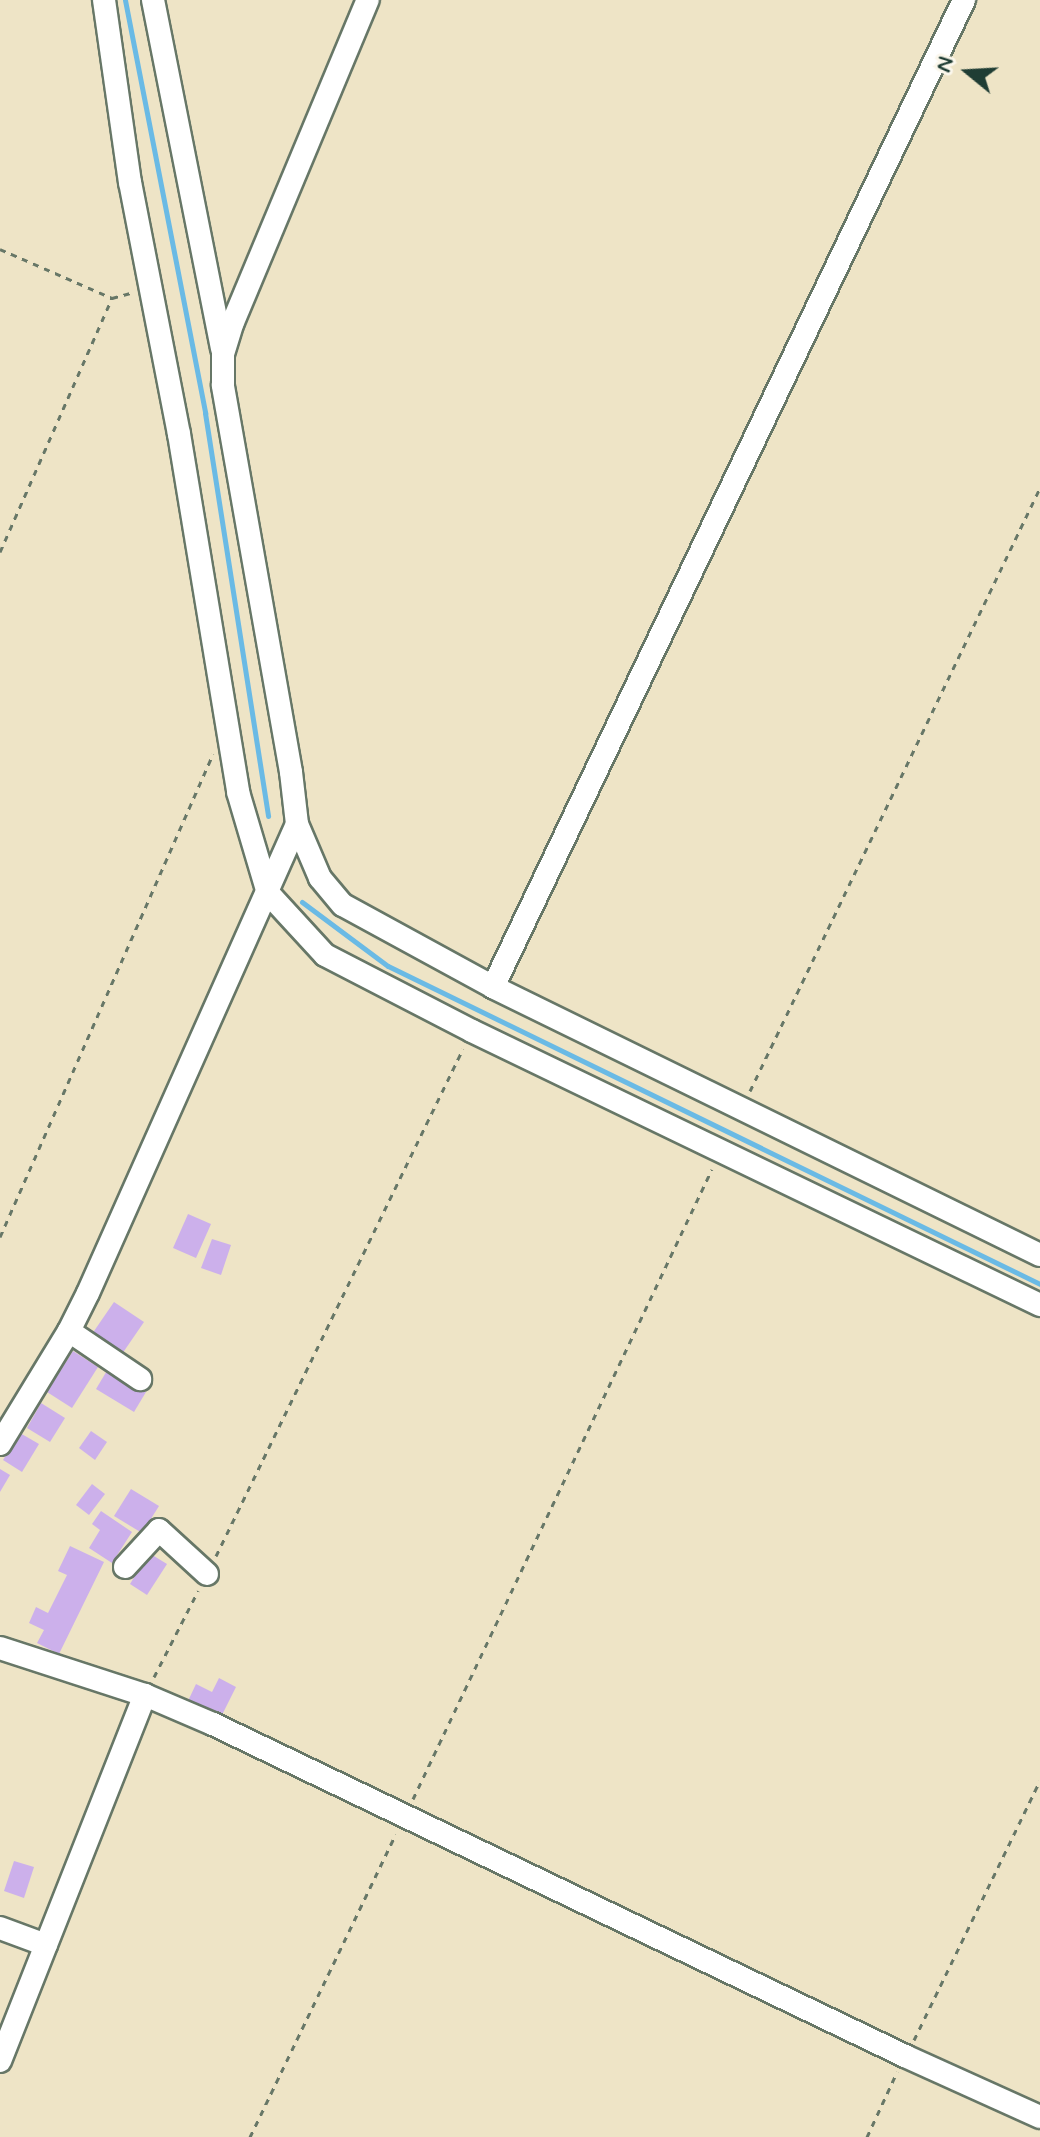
<!DOCTYPE html>
<style>
body{margin:0}
#map{position:relative;width:1040px;height:2137px;overflow:hidden;background:#eee4c6;font-family:Mynerve,sans-serif}
div>[style]{position:absolute}
.stream>*{height:5px;margin:-2.5px;padding:0 2.5px;transform-origin:2.5px;border-radius:2.5px;background:#6abae5}
.building>*{inset:0;background:#ccb0eb}
.path>*{height:3px;margin-top:-1.5px;transform-origin:0;background:repeating-linear-gradient(90deg,#677767 0 6px,transparent 0 12px)}
.roads{filter:drop-shadow(2px 0 #677767) drop-shadow(-2px 0 #677767) drop-shadow(0 2px #677767) drop-shadow(0 -2px #677767)}
.minor>*{height:22px;margin:-11px;padding:0 11px;transform-origin:11px;border-radius:11px;background:#fff}
span{translate:-50% -50%;white-space:nowrap;text-align:center;line-height:1.15;-webkit-text-stroke:8px #fbf7ec;paint-order:stroke}
.north{position:absolute;left:928px;top:32px;width:80px;height:80px;-webkit-text-stroke:6px #fbf7ec;paint-order:stroke;rotate:288deg;font-size:22px;font-weight:700;line-height:32px;text-align:center;color:#1f3d34}
.north::after{content:'';display:block;margin:auto;width:28px;height:36px;background:#1f3d34;clip-path:polygon(50% 0,100% 100%,50% 72%,0 100%)}
</style>
<div id="map">
<div class="stream">
<i style="left:125px;top:0;width:421px;rotate:79deg"></i>
<i style="left:205px;top:413px;width:408px;rotate:81.1deg"></i>
<i style="left:302px;top:902px;width:107px;rotate:36.7deg"></i>
<i style="left:388px;top:966px;width:725px;rotate:26deg"></i>
</div>
<div class="building">
<i style="clip-path:polygon(188px 1214px,211px 1224px,196px 1258px,173px 1248px)"></i>
<i style="clip-path:polygon(212px 1239px,231px 1245px,221px 1275px,201px 1268px)"></i>
<i style="clip-path:polygon(114px 1302px,144px 1322px,122px 1354px,92px 1334px)"></i>
<i style="clip-path:polygon(73px 1351px,98px 1367px,72px 1408px,47px 1392px)"></i>
<i style="clip-path:polygon(108px 1369px,146px 1392px,134px 1412px,96px 1389px)"></i>
<i style="clip-path:polygon(41px 1403px,65px 1418px,50px 1442px,27px 1428px)"></i>
<i style="clip-path:polygon(91px 1431px,107px 1442px,95px 1460px,79px 1448px)"></i>
<i style="clip-path:polygon(20px 1433px,39px 1444px,22px 1472px,3px 1460px)"></i>
<i style="clip-path:polygon(0 1469px,10px 1475px,0 1492px)"></i>
<i style="clip-path:polygon(92px 1484px,105px 1494px,89px 1515px,76px 1505px)"></i>
<i style="clip-path:polygon(131px 1489px,159px 1506px,142px 1533px,114px 1516px)"></i>
<i style="clip-path:polygon(101px 1511px,132px 1532px,112px 1563px,89px 1548px,100px 1530px,92px 1524px)"></i>
<i style="clip-path:polygon(70px 1546px,104px 1562px,59px 1654px,37px 1643px,44px 1630px,29px 1623px,36px 1607px,48px 1613px,67px 1575px,58px 1571px)"></i>
<i style="clip-path:polygon(149px 1553px,167px 1564px,147px 1595px,130px 1584px)"></i>
<i style="clip-path:polygon(219px 1678px,236px 1687px,221px 1717px,188px 1701px,196px 1684px,212px 1692px)"></i>
<i style="clip-path:polygon(14px 1861px,34px 1867px,24px 1898px,4px 1891px)"></i>
</div>
<div class="path">
<i style="left:0;top:249px;width:122px;rotate:23.6deg"></i>
<i style="left:0;top:552px;width:278px;rotate:-66.2deg"></i>
<i style="left:112px;top:298px;width:20px;rotate:-15deg"></i>
<i style="left:750px;top:1091px;width:669px;rotate:-64.32deg"></i>
<i style="left:0;top:1237px;width:528px;rotate:-66.2deg"></i>
<i style="left:216px;top:1556px;width:564px;rotate:-64.03deg"></i>
<i style="left:154px;top:1677px;width:97px;rotate:-62.9deg"></i>
<i style="left:413px;top:1799px;width:697px;rotate:-64.61deg"></i>
<i style="left:914px;top:2040px;width:288px;rotate:-64.1deg"></i>
<i style="left:250px;top:2137px;width:336px;rotate:-64.3deg"></i>
<i style="left:867px;top:2137px;width:72px;rotate:-65.2deg"></i>
</div>
<div class="roads">
<div class="minor">
<i style="left:104px;top:0;width:184px;rotate:81.9deg"></i>
<i style="left:130px;top:182px;width:257px;rotate:79deg"></i>
<i style="left:179px;top:434px;width:363px;rotate:80.6deg"></i>
<i style="left:238px;top:792px;width:105px;rotate:73.5deg"></i>
<i style="left:268px;top:893px;width:84px;rotate:47.4deg"></i>
<i style="left:325px;top:955px;width:165px;rotate:27.3deg"></i>
<i style="left:472px;top:1031px;width:631px;rotate:25.75deg"></i>
<i style="left:153px;top:0;width:355px;rotate:78.8deg"></i>
<i style="left:297px;top:824px;width:59px;rotate:66.9deg"></i>
<i style="left:320px;top:878px;width:35px;rotate:50deg"></i>
<i style="left:343px;top:905px;width:173px;rotate:28.6deg"></i>
<i style="left:495px;top:988px;width:607px;rotate:26.1deg"></i>
<i style="left:493px;top:987px;width:1094px;rotate:-64.49deg"></i>
<i style="left:69px;top:1331px;width:86px;rotate:34.1deg"></i>
<i style="left:0;top:1444px;width:132px;rotate:-58.6deg"></i>
<i style="left:69px;top:1331px;width:42px;rotate:-63.4deg"></i>
<i style="left:88px;top:1293px;width:513px;rotate:-65.98deg"></i>
<i style="left:297px;top:824px;width:52px;rotate:-96.6deg"></i>
<i style="left:291px;top:772px;width:393px;rotate:-100deg"></i>
<i style="left:223px;top:385px;width:31px;rotate:-90deg"></i>
<i style="left:223px;top:354px;width:34px;rotate:-73deg"></i>
<i style="left:233px;top:322px;width:349px;rotate:-67.3deg"></i>
<i style="left:125px;top:1567px;width:50px;rotate:-47.4deg"></i>
<i style="left:159px;top:1530px;width:65px;rotate:42.5deg"></i>
<i style="left:0;top:1648px;width:152px;rotate:18deg"></i>
<i style="left:145px;top:1695px;width:74px;rotate:23.1deg"></i>
<i style="left:213px;top:1724px;width:768px;rotate:25.63deg"></i>
<i style="left:905px;top:2056px;width:148px;rotate:24.3deg"></i>
<i style="left:0;top:1928px;width:49px;rotate:20.3deg"></i>
<i style="left:0;top:2061px;width:394px;rotate:-68.4deg"></i>
</div>
</div>
<div class="north">N</div>
</div>
